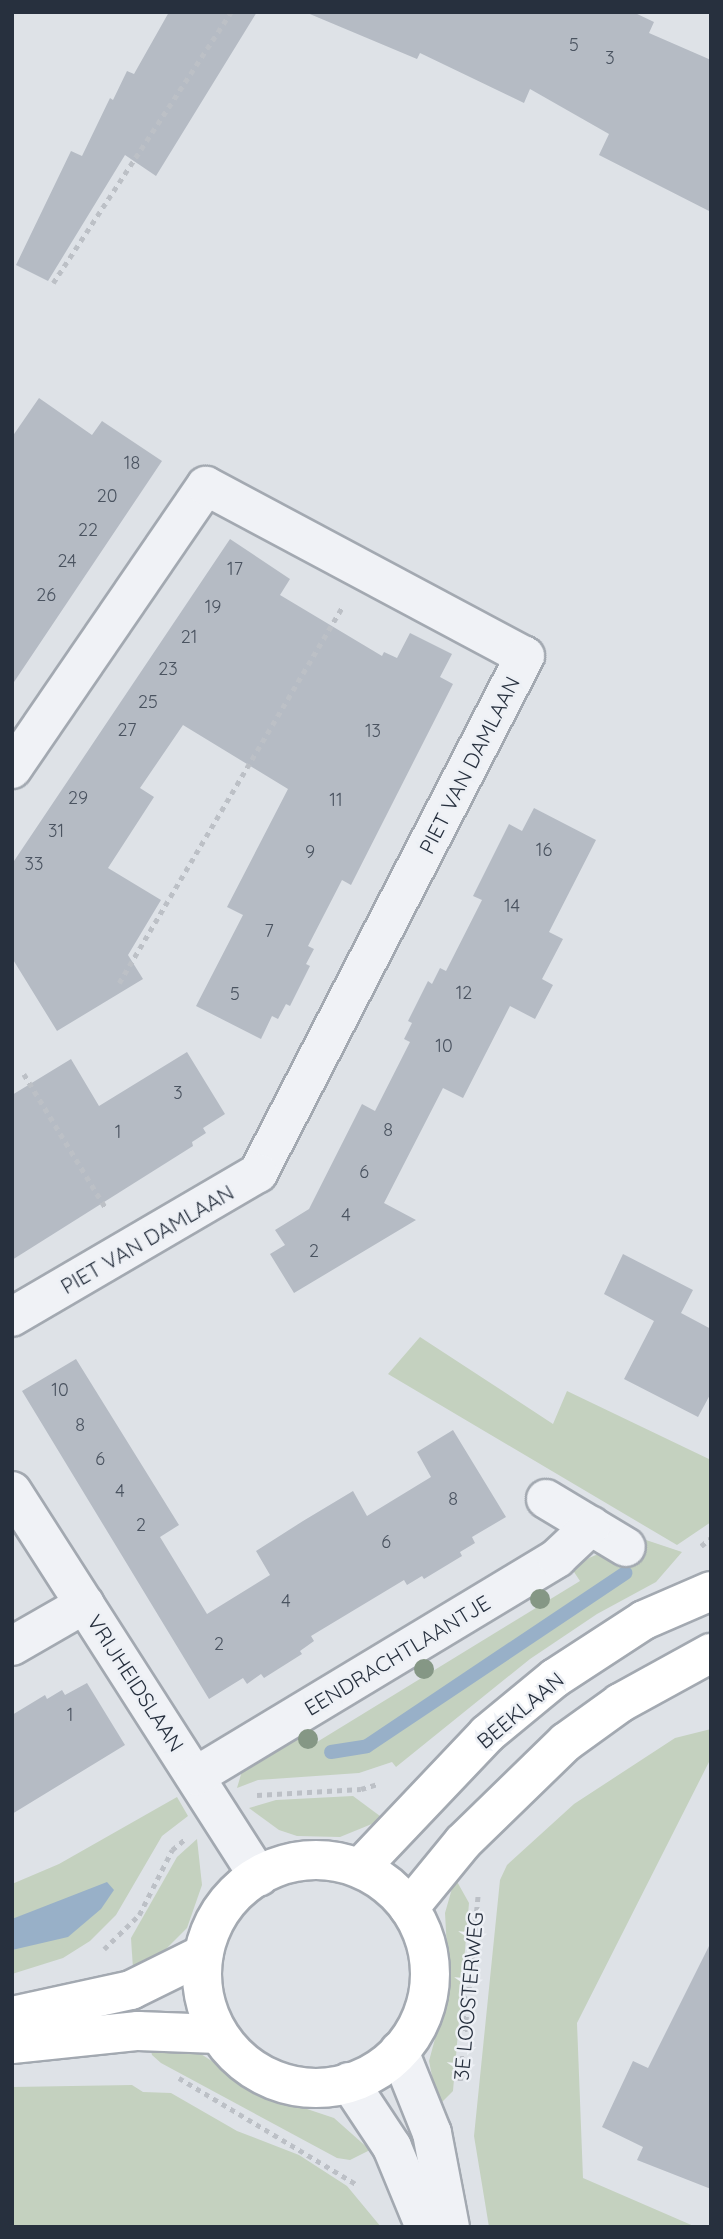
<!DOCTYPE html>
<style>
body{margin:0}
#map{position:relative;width:723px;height:2239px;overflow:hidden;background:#dee2e7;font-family:Quicksand,sans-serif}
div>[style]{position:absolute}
.green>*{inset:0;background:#c4d1bf}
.water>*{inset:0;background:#98b0c8}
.stream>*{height:14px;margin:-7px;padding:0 7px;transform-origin:7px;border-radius:7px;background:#98b0c8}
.building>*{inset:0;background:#b5bbc4}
.path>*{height:4.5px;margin-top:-2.25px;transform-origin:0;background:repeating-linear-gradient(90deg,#bcc0c6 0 5px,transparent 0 10px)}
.roads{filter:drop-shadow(2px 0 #a3a9b1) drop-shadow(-2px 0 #a3a9b1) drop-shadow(0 2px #a3a9b1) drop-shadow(0 -2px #a3a9b1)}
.street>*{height:38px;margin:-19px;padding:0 19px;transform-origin:19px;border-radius:19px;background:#f0f2f6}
.secondary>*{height:38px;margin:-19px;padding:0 19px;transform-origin:19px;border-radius:19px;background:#fff}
.secondary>.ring{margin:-19px;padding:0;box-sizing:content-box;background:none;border:38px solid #fff;border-radius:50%}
.trees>*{width:20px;height:20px;margin:-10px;border-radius:50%;background:#859785}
span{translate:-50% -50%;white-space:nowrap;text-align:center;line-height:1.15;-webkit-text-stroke:5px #edf0f5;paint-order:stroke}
.number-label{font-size:18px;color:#4a5360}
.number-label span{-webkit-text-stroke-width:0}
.street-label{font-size:21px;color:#27303e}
.frame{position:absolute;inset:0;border:14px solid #27303e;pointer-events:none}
</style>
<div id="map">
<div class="green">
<i style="clip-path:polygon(420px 1337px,553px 1424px,567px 1391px,711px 1460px,711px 1522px,677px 1545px,388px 1374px)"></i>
<i style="clip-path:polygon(637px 1537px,682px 1552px,656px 1582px,597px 1614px,530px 1659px,396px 1767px,392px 1762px,359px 1773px,258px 1780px,237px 1788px,242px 1771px,307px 1730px,317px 1742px,580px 1581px,572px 1569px,589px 1558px)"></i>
<i style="clip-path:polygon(711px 1729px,711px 1758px,577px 2023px,583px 2178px,696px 2227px,489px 2227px,474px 2136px,500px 1880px,507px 1865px,574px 1804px,675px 1738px)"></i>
<i style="clip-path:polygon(353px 1796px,384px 1819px,340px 1837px,297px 1836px,279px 1830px,249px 1808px,276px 1800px)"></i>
<i style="clip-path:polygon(177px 1797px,188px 1816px,162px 1836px,116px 1915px,90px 1941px,63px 1958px,12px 1974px,12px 1884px,59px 1864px)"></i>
<i style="clip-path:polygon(197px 1839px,202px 1885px,187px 1928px,157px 1958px,133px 1969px,131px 1938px,177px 1857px)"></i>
<i style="clip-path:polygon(455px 1878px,469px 1903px,453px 2091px,438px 2106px,429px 2061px,449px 1987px,445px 1913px)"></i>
<i style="clip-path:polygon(149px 2044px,170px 2044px,201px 2054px,262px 2094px,334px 2118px,370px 2150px,350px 2160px,337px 2158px,161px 2063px,152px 2055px)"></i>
<i style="clip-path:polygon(132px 2085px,143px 2092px,171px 2093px,237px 2131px,299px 2155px,347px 2186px,381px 2227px,12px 2227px,12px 2087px)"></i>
</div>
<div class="water">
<i style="clip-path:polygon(107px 1882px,114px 1890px,101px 1909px,68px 1937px,12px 1950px,12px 1919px)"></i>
</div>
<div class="stream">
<i style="left:331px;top:1752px;width:36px;rotate:-9deg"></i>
<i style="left:367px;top:1746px;width:311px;rotate:-33.8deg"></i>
</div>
<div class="building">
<i style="clip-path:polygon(169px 12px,257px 12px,156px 176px,125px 155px,48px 281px,16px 265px,71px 151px,82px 156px,110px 98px,113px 100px,127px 71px,134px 74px)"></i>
<i style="clip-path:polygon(305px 12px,633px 12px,654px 22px,649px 33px,711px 60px,711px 212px,599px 155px,609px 134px,530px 89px,524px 103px,420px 53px,417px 59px)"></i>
<i style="clip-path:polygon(39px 398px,92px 435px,102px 421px,162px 461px,12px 685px,12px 437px)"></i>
<i style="clip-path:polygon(230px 539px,290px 579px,280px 595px,382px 656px,384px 652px,397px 658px,410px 633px,452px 654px,440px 677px,453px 684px,351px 885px,342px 880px,308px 946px,314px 949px,306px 964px,310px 966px,290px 1006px,286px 1004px,278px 1019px,272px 1016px,261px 1039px,196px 1006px,243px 915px,227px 907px,288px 789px,183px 725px,140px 788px,154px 797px,108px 868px,161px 900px,128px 955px,143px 979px,57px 1031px,12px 958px,12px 864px)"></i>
<i style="clip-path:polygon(534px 808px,596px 840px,549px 932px,563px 939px,542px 979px,553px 985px,535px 1019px,510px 1006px,463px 1098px,443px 1088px,384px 1203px,416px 1220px,294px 1293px,270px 1254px,285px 1245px,275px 1230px,309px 1209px,362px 1104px,375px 1111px,410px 1042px,404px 1039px,412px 1023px,408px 1021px,428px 981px,432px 984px,440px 968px,446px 971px,482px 900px,473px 896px,509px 824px,522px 831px)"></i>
<i style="clip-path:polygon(187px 1052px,225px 1114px,203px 1128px,206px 1133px,192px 1142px,193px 1146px,12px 1260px,12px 1095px,71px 1059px,99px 1106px)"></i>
<i style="clip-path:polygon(623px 1254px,693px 1290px,681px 1313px,711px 1329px,711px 1393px,698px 1417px,624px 1379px,654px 1321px,604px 1294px)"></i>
<i style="clip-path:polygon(76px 1359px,179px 1525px,160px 1537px,207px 1614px,270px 1575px,256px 1551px,303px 1521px,353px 1491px,367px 1516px,431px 1477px,417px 1452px,453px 1430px,506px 1517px,472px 1537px,475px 1543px,460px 1552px,462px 1556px,424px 1579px,422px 1576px,407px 1585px,404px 1580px,311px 1636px,314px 1641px,300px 1651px,302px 1654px,264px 1678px,261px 1674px,247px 1684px,243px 1678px,209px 1699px,22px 1391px)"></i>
<i style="clip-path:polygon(87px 1683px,125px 1745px,12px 1814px,12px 1715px,45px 1695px,47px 1699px,62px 1690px,65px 1695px)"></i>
<i style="clip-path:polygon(711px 1942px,711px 2189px,637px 2160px,643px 2147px,602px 2127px,633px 2061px,648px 2068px)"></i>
</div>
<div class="path">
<i style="left:53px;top:283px;width:324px;rotate:-56.7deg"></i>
<i style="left:119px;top:983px;width:437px;rotate:-59.3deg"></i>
<i style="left:24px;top:1074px;width:159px;rotate:58.6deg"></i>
<i style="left:701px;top:1546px;width:13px;rotate:-39deg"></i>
<i style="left:257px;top:1795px;width:104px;rotate:-3.3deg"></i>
<i style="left:361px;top:1789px;width:17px;rotate:-17deg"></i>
<i style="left:104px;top:1949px;width:49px;rotate:-44.2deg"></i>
<i style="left:139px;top:1915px;width:73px;rotate:-63.1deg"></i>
<i style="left:172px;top:1850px;width:16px;rotate:-40deg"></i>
<i style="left:179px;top:2078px;width:209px;rotate:30.9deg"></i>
<i style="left:460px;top:2081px;width:187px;rotate:-84.5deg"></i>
</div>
<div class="roads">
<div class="street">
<i style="left:12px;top:769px;width:343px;rotate:-55.6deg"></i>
<i style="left:206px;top:486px;width:361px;rotate:28.1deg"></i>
<i style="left:525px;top:656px;width:582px;rotate:117.31deg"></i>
<i style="left:258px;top:1173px;width:285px;rotate:149.7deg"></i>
<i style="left:12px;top:1491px;width:458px;rotate:57.4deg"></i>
<i style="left:546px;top:1499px;width:93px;rotate:31deg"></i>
<i style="left:12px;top:1646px;width:84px;rotate:-29.9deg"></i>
<i style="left:196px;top:1776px;width:422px;rotate:-31.1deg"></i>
<i style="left:557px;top:1558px;width:47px;rotate:-43.3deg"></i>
<i style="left:399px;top:2051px;width:88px;rotate:68.1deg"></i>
<i style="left:432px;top:2133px;width:96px;rotate:79.2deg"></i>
<i style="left:349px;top:2082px;width:78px;rotate:56.5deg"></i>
<i style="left:392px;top:2147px;width:87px;rotate:67.6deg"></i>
</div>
<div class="secondary">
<i class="ring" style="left:202px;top:1860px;width:190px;height:190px"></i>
<i style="left:360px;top:1868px;width:185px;rotate:-46.5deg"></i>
<i style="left:487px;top:1734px;width:88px;rotate:-39.5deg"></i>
<i style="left:555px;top:1678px;width:106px;rotate:-33.1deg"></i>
<i style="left:644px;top:1620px;width:73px;rotate:-23.4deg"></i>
<i style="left:409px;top:1908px;width:85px;rotate:-50.7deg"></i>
<i style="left:463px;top:1842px;width:144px;rotate:-44.2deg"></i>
<i style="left:566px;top:1742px;width:67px;rotate:-35.8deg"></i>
<i style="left:620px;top:1703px;width:104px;rotate:-28.8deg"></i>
<i style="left:12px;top:2016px;width:122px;rotate:-12.3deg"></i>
<i style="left:131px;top:1990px;width:81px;rotate:-26.3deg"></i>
<i style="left:12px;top:2044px;width:127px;rotate:-5.9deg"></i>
<i style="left:138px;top:2031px;width:80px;rotate:2.1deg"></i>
</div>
</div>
<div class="trees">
<i style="left:540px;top:1599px"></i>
<i style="left:424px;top:1669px"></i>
<i style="left:308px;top:1739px"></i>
</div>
<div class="number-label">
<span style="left:574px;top:45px">5</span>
<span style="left:610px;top:58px">3</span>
<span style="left:132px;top:463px">18</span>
<span style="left:107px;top:496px">20</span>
<span style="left:88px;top:530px">22</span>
<span style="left:67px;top:561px">24</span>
<span style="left:235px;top:569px">17</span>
<span style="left:46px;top:595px">26</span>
<span style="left:213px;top:607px">19</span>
<span style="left:189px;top:637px">21</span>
<span style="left:168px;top:669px">23</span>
<span style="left:148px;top:702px">25</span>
<span style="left:127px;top:730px">27</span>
<span style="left:373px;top:731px">13</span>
<span style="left:78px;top:798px">29</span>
<span style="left:336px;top:800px">11</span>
<span style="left:56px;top:831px">31</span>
<span style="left:544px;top:850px">16</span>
<span style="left:310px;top:852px">9</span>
<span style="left:34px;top:864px">33</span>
<span style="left:512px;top:906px">14</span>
<span style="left:269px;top:931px">7</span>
<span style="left:464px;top:993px">12</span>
<span style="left:235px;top:994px">5</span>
<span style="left:444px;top:1046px">10</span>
<span style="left:178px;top:1093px">3</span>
<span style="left:388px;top:1130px">8</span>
<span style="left:118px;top:1132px">1</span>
<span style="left:364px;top:1172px">6</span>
<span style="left:346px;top:1215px">4</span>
<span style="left:314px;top:1251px">2</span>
<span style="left:60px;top:1390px">10</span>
<span style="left:80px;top:1425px">8</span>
<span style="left:100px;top:1459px">6</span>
<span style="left:120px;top:1491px">4</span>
<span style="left:453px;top:1499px">8</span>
<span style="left:141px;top:1525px">2</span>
<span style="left:386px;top:1542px">6</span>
<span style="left:286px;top:1601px">4</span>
<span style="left:219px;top:1644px">2</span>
<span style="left:70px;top:1715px">1</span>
</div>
<div class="street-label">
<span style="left:469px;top:765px;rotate:-63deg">PIET VAN DAMLAAN</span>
<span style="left:147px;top:1239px;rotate:-30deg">PIET VAN DAMLAAN</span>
<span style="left:397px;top:1655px;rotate:-31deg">EENDRACHTLAANTJE</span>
<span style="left:136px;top:1683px;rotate:57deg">VRIJHEIDSLAAN</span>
<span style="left:520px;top:1710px;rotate:-40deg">BEEKLAAN</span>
<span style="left:468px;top:1996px;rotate:-85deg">3E LOOSTERWEG</span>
</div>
<div class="frame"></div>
</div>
